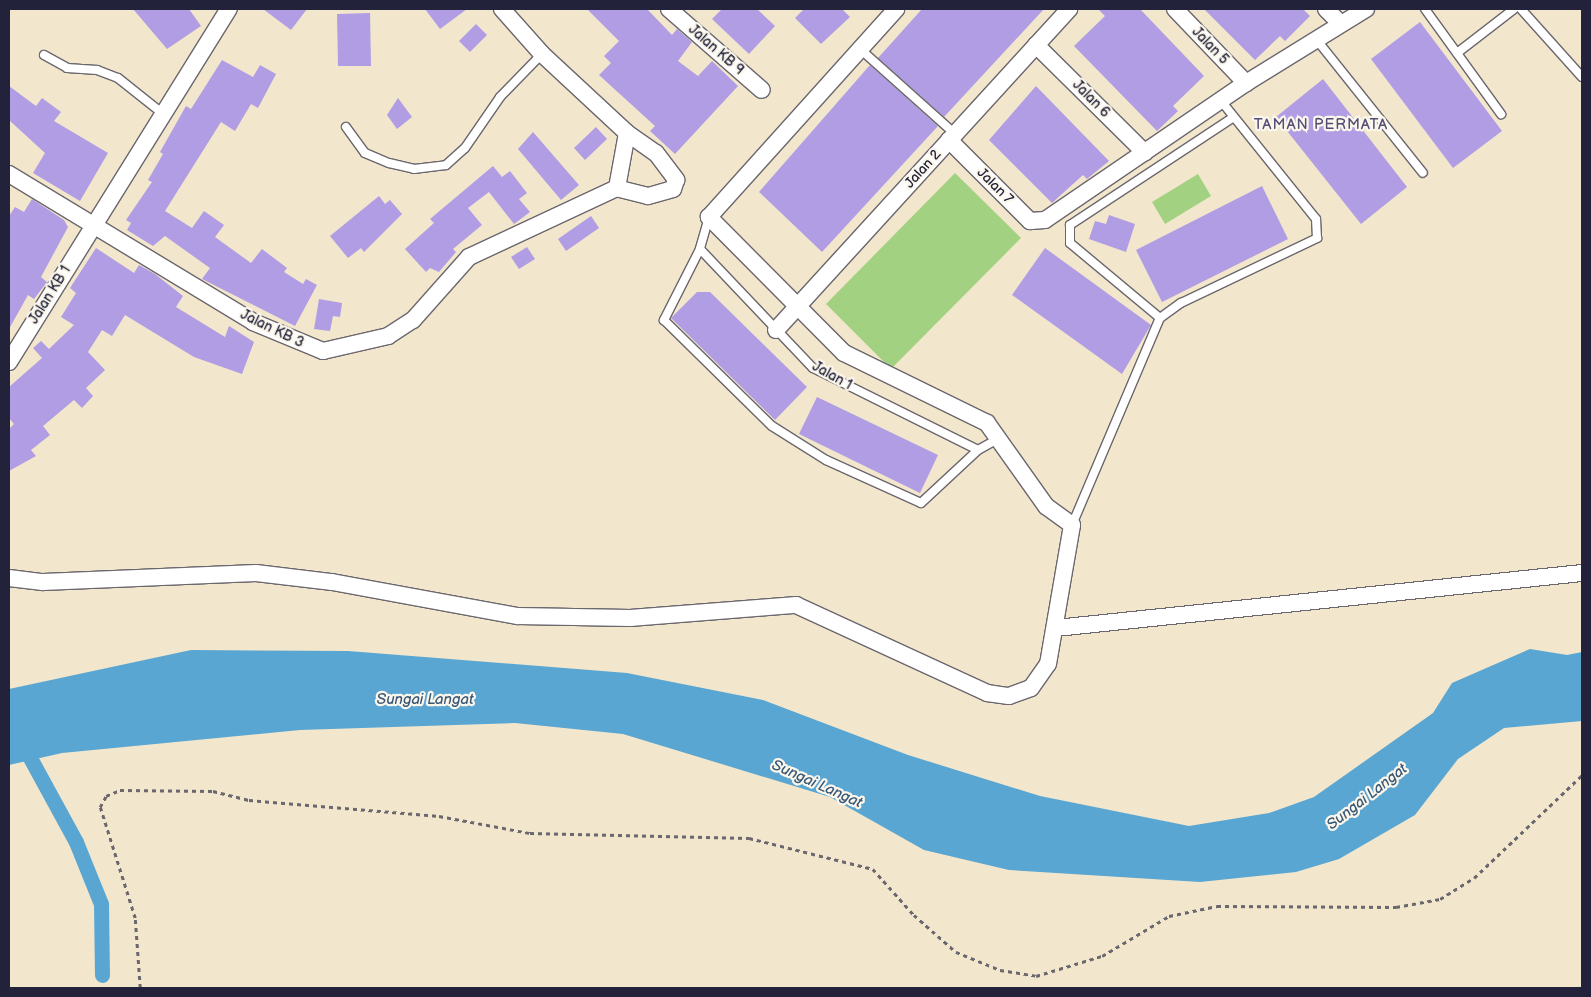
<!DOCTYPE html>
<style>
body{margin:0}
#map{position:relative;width:1591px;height:997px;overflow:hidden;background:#f2e6cc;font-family:"Balsamiq Sans",sans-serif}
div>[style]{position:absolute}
.green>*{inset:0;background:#a2d281}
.water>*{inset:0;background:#5aa6d2}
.canal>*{height:15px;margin:-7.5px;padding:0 7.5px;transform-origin:7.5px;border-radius:7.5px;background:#5aa6d2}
.building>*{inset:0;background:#b19de4}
.path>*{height:2.5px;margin-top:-1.25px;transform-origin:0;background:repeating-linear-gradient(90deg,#6b676e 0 4px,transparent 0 8px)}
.roads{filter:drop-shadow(1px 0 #6b676e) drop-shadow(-1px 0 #6b676e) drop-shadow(0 1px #6b676e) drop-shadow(0 -1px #6b676e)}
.service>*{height:8px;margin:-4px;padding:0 4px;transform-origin:4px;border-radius:4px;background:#fff}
.minor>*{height:16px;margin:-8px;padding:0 8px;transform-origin:8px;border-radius:8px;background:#fff}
span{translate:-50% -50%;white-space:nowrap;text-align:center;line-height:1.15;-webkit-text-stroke:4.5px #fbf7ec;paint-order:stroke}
.street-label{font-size:14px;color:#22223b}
.neighbourhood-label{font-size:15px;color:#544d76;letter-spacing:1px}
.water-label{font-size:15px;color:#385777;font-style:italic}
.frame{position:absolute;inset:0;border:10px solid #22223b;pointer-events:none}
</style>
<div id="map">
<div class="green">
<i style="clip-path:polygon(955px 173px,1021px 238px,891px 369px,826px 304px)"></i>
<i style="clip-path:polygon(1198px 174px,1211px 196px,1165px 224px,1152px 202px)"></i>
</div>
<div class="water">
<i style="clip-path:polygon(1530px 649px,1567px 655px,1582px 652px,1582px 721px,1504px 728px,1458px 759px,1415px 815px,1339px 859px,1296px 872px,1200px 882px,1009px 870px,924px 850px,830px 797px,623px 734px,515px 723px,300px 730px,62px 753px,9px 765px,9px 689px,191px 650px,348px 651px,627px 673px,763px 700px,908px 755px,1040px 796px,1189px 826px,1269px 813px,1314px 797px,1433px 713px,1452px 683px)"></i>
</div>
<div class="canal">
<i style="left:22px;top:743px;width:113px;rotate:61.4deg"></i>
<i style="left:76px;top:842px;width:67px;rotate:68deg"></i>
<i style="left:101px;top:904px;width:71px;rotate:89.2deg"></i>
</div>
<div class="building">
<i style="clip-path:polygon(133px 9px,189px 9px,201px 26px,167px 49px)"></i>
<i style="clip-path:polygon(263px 9px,307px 9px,291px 30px)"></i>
<i style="clip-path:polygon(425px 9px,467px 9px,440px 29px)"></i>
<i style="clip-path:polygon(587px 9px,647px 9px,672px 35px,677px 29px,692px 42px,678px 61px,698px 76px,712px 61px,738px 86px,675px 154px,650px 131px,655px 126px,599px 75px,611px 63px,604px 56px,619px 41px)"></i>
<i style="clip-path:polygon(722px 9px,757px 9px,775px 26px,749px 54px,712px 19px)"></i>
<i style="clip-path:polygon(804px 9px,842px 9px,850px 17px,821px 44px,795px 18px)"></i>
<i style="clip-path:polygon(922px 9px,1044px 9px,944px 117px,878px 58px)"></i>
<i style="clip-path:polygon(1098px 9px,1140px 9px,1204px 76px,1173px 106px,1178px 111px,1157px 131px,1074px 46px,1105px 16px)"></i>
<i style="clip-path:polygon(1204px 9px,1303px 9px,1310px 16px,1285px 41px,1280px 36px,1255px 60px)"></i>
<i style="clip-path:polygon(370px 13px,371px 66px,338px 66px,337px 14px)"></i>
<i style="clip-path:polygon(1420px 22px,1502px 131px,1453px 168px,1371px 59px)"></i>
<i style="clip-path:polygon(476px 24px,487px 35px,470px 52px,459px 41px)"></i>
<i style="clip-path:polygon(222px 60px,253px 77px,260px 65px,276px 74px,258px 108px,251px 104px,235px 131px,221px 122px,165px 211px,192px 228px,204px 211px,224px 225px,215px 237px,251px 263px,262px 249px,287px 268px,284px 272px,303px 284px,306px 279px,317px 285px,295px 326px,202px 279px,210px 268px,165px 236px,153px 246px,127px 230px,131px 223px,126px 220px,152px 182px,148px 180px,163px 154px,160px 152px,186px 106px,191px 109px)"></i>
<i style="clip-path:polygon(870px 65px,938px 126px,822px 252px,759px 192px)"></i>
<i style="clip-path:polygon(1323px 79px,1407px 187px,1361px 224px,1276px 117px)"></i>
<i style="clip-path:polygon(9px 86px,36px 106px,42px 98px,61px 112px,54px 121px,108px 153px,80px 201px,33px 173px,45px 153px,9px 120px)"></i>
<i style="clip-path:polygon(1036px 86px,1109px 161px,1087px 179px,1083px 175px,1052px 203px,989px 140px)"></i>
<i style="clip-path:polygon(398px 98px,412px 117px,397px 129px,387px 115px)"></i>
<i style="clip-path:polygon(596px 127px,607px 139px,585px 160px,574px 148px)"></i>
<i style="clip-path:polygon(533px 132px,579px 185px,561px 200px,518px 149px)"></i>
<i style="clip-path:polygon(493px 166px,502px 177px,510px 171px,527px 193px,519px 199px,530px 212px,514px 224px,489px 192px,468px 208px,482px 225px,453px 249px,456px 252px,439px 272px,430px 268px,426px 272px,405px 249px,434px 223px,430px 219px)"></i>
<i style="clip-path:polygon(1262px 186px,1288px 239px,1162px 302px,1136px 250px)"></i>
<i style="clip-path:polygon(379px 196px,385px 204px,390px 200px,402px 214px,364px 252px,361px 248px,348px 258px,330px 236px)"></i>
<i style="clip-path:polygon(32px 199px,64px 220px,68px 227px,41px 277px,47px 282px,34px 299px,28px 295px,9px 329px,9px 216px,15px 207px,24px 212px)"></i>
<i style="clip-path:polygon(1109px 215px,1135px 224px,1126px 252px,1089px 239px,1095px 221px,1106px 224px)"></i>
<i style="clip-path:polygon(591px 216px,599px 228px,566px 251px,558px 239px)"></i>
<i style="clip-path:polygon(527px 247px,535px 259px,519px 269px,511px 257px)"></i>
<i style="clip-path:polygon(96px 248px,134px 273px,139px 265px,155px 274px,183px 296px,176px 307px,225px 337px,229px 326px,254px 342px,242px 374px,194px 357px,125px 315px,112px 336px,102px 330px,88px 352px,105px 370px,86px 388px,93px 396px,82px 408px,74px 400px,43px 426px,50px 435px,31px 450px,36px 456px,9px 471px,9px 429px,14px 424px,9px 418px,9px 387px,42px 358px,33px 348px,41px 341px,49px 349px,74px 325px,61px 317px,76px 293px,70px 288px)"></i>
<i style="clip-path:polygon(1045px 248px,1151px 325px,1122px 374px,1012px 295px)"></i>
<i style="clip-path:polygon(697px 292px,710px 292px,807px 387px,775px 420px,671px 318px)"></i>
<i style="clip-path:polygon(319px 299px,342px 303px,340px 317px,333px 316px,330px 331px,314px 329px)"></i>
<i style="clip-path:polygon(817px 397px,938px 455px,920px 493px,799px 434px)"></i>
</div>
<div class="path">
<i style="left:140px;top:988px;width:70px;rotate:-94.1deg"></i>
<i style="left:135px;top:918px;width:116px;rotate:-107.5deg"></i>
<i style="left:100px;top:807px;width:13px;rotate:-61deg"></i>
<i style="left:106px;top:796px;width:15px;rotate:-23deg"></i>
<i style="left:120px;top:790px;width:93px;rotate:0.6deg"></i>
<i style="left:213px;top:791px;width:37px;rotate:14deg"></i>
<i style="left:249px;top:800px;width:191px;rotate:4.8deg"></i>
<i style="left:439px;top:816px;width:93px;rotate:10.6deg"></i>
<i style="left:530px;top:833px;width:219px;rotate:1.3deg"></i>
<i style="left:749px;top:838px;width:128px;rotate:14deg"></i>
<i style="left:873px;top:869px;width:62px;rotate:48.3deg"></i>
<i style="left:914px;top:915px;width:56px;rotate:41.4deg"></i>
<i style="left:956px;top:952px;width:48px;rotate:22.2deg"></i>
<i style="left:1000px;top:970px;width:36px;rotate:9deg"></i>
<i style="left:1036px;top:976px;width:69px;rotate:-16.9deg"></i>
<i style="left:1102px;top:956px;width:78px;rotate:-30.8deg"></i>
<i style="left:1169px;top:916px;width:49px;rotate:-11.8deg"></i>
<i style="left:1217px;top:906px;width:179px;rotate:0.3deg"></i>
<i style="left:1396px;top:907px;width:45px;rotate:-10.3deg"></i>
<i style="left:1440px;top:899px;width:40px;rotate:-32deg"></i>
<i style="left:1474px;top:878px;width:149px;rotate:-43.6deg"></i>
</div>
<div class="roads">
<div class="service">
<i style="left:1425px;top:9px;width:130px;rotate:54.1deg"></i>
<i style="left:1521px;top:9px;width:91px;rotate:48.1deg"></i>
<i style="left:1316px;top:39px;width:171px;rotate:51.4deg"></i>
<i style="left:860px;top:49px;width:127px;rotate:41.8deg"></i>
<i style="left:1457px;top:53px;width:72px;rotate:-37.7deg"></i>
<i style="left:44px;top:55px;width:26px;rotate:29deg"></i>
<i style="left:67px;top:68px;width:30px;rotate:4deg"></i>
<i style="left:97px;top:70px;width:22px;rotate:21deg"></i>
<i style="left:118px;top:78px;width:56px;rotate:38.5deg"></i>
<i style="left:346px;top:127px;width:32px;rotate:54deg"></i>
<i style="left:365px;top:153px;width:26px;rotate:23deg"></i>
<i style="left:389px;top:163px;width:26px;rotate:13deg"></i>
<i style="left:414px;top:169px;width:32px;rotate:-7deg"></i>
<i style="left:446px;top:165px;width:25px;rotate:-42deg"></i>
<i style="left:465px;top:148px;width:62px;rotate:-55.5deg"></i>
<i style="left:500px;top:97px;width:60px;rotate:-45.7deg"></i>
<i style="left:709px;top:217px;width:33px;rotate:106deg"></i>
<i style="left:700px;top:249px;width:164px;rotate:46.5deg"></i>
<i style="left:813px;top:368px;width:184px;rotate:26.4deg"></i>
<i style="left:978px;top:450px;width:23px;rotate:-29deg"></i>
<i style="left:700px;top:249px;width:80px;rotate:116.9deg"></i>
<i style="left:664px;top:320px;width:151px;rotate:44.5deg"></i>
<i style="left:772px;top:426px;width:64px;rotate:32.2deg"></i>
<i style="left:826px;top:460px;width:104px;rotate:24.4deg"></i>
<i style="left:921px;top:503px;width:78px;rotate:-42.9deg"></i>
<i style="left:1160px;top:318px;width:117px;rotate:-140.2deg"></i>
<i style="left:1070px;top:243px;width:18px;rotate:-90deg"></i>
<i style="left:1070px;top:225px;width:196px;rotate:-33.4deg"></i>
<i style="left:1072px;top:525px;width:225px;rotate:-67deg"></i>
<i style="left:1160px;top:318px;width:26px;rotate:-36deg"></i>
<i style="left:1181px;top:303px;width:151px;rotate:-25.5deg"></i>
<i style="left:1317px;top:238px;width:19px;rotate:-93deg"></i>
<i style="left:1316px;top:219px;width:151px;rotate:-128.8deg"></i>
</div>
<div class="minor">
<i style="left:502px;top:9px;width:60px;rotate:48.4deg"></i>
<i style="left:542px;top:54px;width:116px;rotate:42.9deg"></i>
<i style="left:627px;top:133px;width:35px;rotate:35deg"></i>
<i style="left:656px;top:153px;width:34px;rotate:53deg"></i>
<i style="left:676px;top:180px;width:9px;rotate:108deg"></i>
<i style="left:673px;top:189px;width:26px;rotate:164deg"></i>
<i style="left:648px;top:196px;width:32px;rotate:-166deg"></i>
<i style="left:669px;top:9px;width:123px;rotate:41.1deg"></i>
<i style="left:1175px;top:9px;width:103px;rotate:46.2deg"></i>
<i style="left:1326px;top:9px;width:20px;rotate:45deg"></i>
<i style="left:1036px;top:45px;width:153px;rotate:44.7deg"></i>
<i style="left:949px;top:140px;width:115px;rotate:45deg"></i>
<i style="left:1030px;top:221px;width:15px;rotate:-4deg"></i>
<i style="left:1045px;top:220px;width:243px;rotate:-34.3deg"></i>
<i style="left:1246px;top:83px;width:141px;rotate:-31.7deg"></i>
<i style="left:9px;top:174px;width:285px;rotate:31.2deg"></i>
<i style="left:253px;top:322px;width:76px;rotate:22.5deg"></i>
<i style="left:323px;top:351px;width:67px;rotate:-13deg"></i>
<i style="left:388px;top:336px;width:30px;rotate:-33deg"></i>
<i style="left:413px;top:320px;width:84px;rotate:-48.4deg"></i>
<i style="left:469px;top:257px;width:163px;rotate:-25deg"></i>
<i style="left:617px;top:188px;width:56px;rotate:-79.7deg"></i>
<i style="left:776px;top:330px;width:435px;rotate:-47.6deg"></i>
<i style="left:9px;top:362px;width:416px;rotate:-58.1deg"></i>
<i style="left:9px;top:578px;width:34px;rotate:7deg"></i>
<i style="left:43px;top:582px;width:213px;rotate:-2.4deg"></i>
<i style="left:256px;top:573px;width:77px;rotate:6.8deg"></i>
<i style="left:332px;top:582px;width:189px;rotate:10.4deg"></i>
<i style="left:518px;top:616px;width:112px;rotate:1deg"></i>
<i style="left:630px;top:618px;width:167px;rotate:-4.5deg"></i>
<i style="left:796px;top:605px;width:210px;rotate:24.7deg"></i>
<i style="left:987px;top:693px;width:22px;rotate:8deg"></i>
<i style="left:1009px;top:696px;width:23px;rotate:-20deg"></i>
<i style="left:1031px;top:688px;width:29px;rotate:-55deg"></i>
<i style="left:1048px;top:664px;width:141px;rotate:-80.2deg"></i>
<i style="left:1072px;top:525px;width:32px;rotate:-144deg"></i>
<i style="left:1046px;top:506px;width:102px;rotate:-125.4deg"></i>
<i style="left:987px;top:423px;width:159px;rotate:-153.9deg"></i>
<i style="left:844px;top:353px;width:192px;rotate:-134.8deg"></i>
<i style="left:709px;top:217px;width:280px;rotate:-48deg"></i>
<i style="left:1056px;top:628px;width:529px;rotate:-5.97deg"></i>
</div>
</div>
<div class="street-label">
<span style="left:1210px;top:46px;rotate:46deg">Jalan 5</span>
<span style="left:716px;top:50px;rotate:41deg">Jalan KB 9</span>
<span style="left:1091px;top:99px;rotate:45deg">Jalan 6</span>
<span style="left:923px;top:169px;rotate:-48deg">Jalan 2</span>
<span style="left:995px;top:186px;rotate:45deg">Jalan 7</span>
<span style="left:50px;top:295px;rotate:-58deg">Jalan KB 1</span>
<span style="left:272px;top:329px;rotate:26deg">Jalan KB 3</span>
<span style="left:832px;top:376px;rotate:29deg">Jalan 1</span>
</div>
<div class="neighbourhood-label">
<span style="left:1321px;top:125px">TAMAN PERMATA</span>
</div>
<div class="water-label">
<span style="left:425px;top:700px">Sungai Langat</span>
<span style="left:817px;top:784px;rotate:24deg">Sungai Langat</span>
<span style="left:1367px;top:797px;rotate:-38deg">Sungai Langat</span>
</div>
<div class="frame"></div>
</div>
